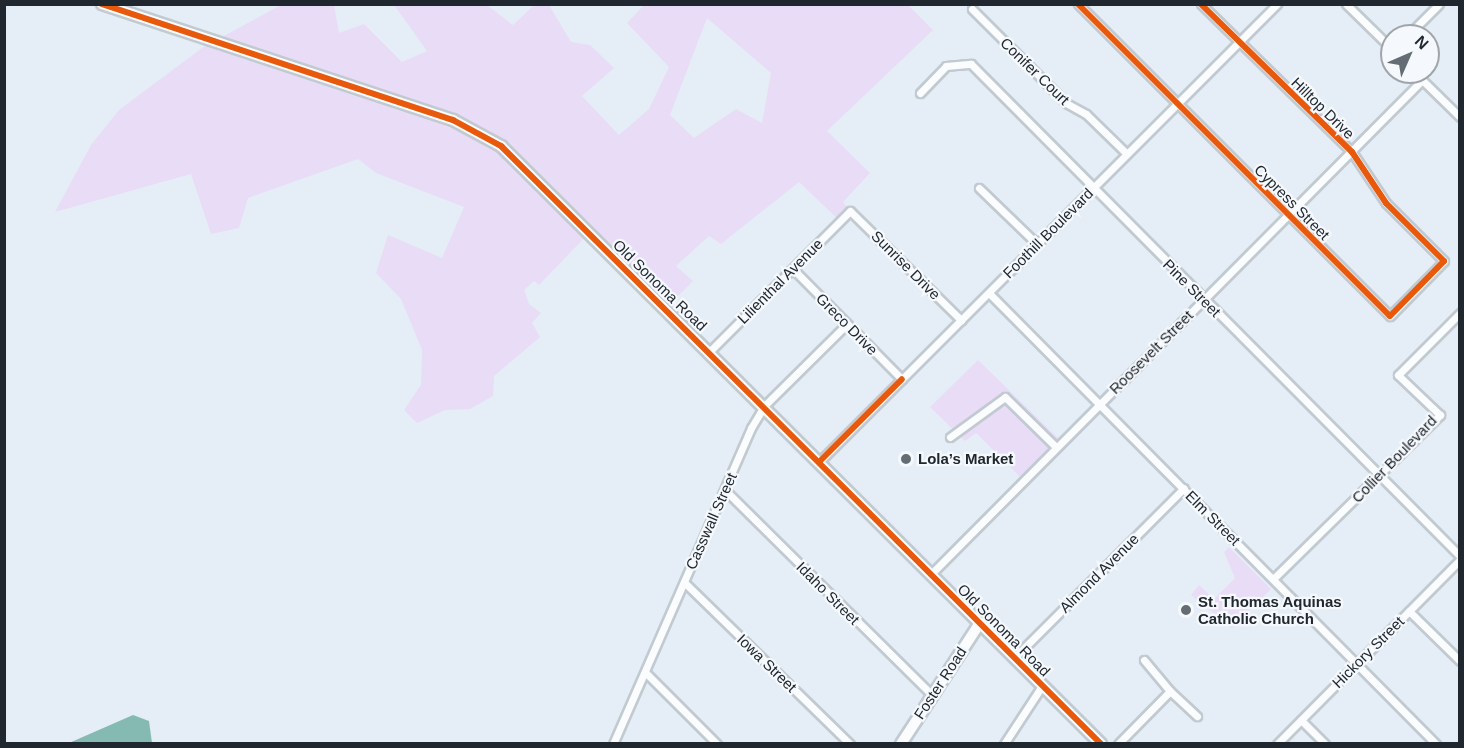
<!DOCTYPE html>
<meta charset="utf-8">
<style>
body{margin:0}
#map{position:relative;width:1464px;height:748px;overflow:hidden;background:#e5eef6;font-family:Arial,sans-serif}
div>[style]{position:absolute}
.green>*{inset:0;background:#e8dcf7}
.water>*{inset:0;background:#84bab1}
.roads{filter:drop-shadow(2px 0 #c2cad1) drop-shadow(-2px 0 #c2cad1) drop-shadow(0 2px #c2cad1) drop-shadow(0 -2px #c2cad1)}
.street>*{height:7px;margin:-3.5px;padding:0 3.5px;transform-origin:3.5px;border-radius:3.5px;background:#fbfcfe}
.secondary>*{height:10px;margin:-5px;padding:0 5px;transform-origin:5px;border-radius:5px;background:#fbfcfe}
.cycleway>*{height:6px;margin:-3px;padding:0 3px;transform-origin:3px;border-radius:3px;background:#e8590c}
.dots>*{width:16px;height:16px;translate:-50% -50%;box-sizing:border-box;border:3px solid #f5f9fd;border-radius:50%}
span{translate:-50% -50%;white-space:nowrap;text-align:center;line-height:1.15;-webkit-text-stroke:4.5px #f5f9fd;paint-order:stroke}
.street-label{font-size:15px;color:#20272e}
.poi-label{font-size:15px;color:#20272e;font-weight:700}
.left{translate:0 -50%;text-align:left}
.frame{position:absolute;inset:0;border:6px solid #20272e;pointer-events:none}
.north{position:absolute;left:1380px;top:24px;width:60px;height:60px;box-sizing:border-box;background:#f5f9fd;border:2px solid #a0a5aa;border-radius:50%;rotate:45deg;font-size:16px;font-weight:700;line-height:24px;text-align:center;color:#20272e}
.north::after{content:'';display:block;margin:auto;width:21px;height:27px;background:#656d74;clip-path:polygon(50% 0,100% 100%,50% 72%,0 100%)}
</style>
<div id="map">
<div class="green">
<i style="clip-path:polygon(evenodd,281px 5px,334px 5px,339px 33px,364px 24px,402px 62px,427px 51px,394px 5px,487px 5px,513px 25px,533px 6px,549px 5px,571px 42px,590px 45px,614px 68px,582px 96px,619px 135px,649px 109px,669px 67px,627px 23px,644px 5px,908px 5px,933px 30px,827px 131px,870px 173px,843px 202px,850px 211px,840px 221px,799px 182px,721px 244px,709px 236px,676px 266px,693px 281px,666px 308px,589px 233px,539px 285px,534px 281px,524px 290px,529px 304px,541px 313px,532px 323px,540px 337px,494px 376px,493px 396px,470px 409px,445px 410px,417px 423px,404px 410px,421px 385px,422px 350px,401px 299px,376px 273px,388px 235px,442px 258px,464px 207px,376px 173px,358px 159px,248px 198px,239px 228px,211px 234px,191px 174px,55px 212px,91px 145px,119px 110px,202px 48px,281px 5px,707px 18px,771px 73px,762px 123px,736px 109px,694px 138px,670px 115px,707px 18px)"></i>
<i style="clip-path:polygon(978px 360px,1062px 442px,1023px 480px,976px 433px,965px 441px,930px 407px)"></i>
<i style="clip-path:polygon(1229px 547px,1271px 589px,1232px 628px,1191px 595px,1199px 585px,1214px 599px,1235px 578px,1224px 552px)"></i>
</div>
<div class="water">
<i style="clip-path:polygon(133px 715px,149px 721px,152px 743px,69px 743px)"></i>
</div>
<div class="roads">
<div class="street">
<i style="left:1078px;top:4px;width:441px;rotate:45deg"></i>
<i style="left:1390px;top:316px;width:77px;rotate:-45.5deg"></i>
<i style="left:1444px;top:261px;width:82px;rotate:-135deg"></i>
<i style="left:1386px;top:203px;width:61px;rotate:-123.7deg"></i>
<i style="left:1352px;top:152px;width:211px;rotate:-135.6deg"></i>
<i style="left:1346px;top:4px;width:64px;rotate:44.4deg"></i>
<i style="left:972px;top:9px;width:133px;rotate:45deg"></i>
<i style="left:1066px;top:103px;width:23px;rotate:29deg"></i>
<i style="left:1086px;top:114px;width:57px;rotate:44.3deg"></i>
<i style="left:1407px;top:36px;width:45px;rotate:-45deg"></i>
<i style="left:1414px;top:72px;width:64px;rotate:44.4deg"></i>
<i style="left:920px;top:93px;width:37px;rotate:-46deg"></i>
<i style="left:946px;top:66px;width:25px;rotate:-5deg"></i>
<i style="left:971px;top:64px;width:694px;rotate:45.18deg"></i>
<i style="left:979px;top:188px;width:81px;rotate:44deg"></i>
<i style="left:793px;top:269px;width:155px;rotate:45.3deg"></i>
<i style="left:989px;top:293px;width:635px;rotate:45.26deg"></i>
<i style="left:710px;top:351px;width:198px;rotate:-45deg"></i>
<i style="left:850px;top:211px;width:156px;rotate:44.5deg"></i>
<i style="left:950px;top:437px;width:68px;rotate:-36deg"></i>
<i style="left:1005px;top:397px;width:71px;rotate:44.4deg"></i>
<i style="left:819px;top:462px;width:648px;rotate:-45deg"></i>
<i style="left:725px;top:490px;width:291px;rotate:44.7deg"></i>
<i style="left:931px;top:574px;width:697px;rotate:-45.17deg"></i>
<i style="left:1274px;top:578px;width:233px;rotate:-44.5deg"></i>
<i style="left:1440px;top:415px;width:58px;rotate:-136.4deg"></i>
<i style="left:1398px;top:375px;width:88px;rotate:-45deg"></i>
<i style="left:684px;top:582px;width:232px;rotate:44.3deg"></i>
<i style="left:1409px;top:611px;width:71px;rotate:44.4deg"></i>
<i style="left:1014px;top:658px;width:240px;rotate:-45deg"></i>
<i style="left:1144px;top:660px;width:40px;rotate:50deg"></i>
<i style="left:645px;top:672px;width:102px;rotate:45deg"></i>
<i style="left:1301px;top:720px;width:34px;rotate:45deg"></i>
<i style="left:613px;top:744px;width:345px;rotate:-66.4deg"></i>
<i style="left:751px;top:428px;width:26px;rotate:-59deg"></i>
<i style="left:764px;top:406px;width:117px;rotate:-44.7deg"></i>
<i style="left:1004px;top:744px;width:69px;rotate:-56.8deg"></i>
<i style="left:1118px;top:744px;width:74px;rotate:-45.5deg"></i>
<i style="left:1170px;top:691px;width:37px;rotate:43deg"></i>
<i style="left:1277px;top:744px;width:260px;rotate:-45.2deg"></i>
</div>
<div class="secondary">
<i style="left:102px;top:4px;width:370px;rotate:18.3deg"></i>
<i style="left:453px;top:120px;width:55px;rotate:28.4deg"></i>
<i style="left:501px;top:146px;width:847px;rotate:44.9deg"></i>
<i style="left:901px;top:744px;width:145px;rotate:-56.9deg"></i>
</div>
</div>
<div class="cycleway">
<i style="left:102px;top:4px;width:370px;rotate:18.3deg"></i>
<i style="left:453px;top:120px;width:55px;rotate:28.4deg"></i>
<i style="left:501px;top:146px;width:847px;rotate:44.9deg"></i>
<i style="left:1078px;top:4px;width:441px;rotate:45deg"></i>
<i style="left:1390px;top:316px;width:77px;rotate:-45.5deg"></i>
<i style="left:1444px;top:261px;width:82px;rotate:-135deg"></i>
<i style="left:1386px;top:203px;width:61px;rotate:-123.7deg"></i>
<i style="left:1352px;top:152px;width:211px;rotate:-135.6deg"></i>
<i style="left:819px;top:462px;width:117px;rotate:-45deg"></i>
</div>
<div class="dots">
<i style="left:906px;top:459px;background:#656d74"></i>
<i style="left:1186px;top:610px;background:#656d74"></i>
</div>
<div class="street-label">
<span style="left:1035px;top:71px;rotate:44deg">Conifer Court</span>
<span style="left:1323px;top:108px;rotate:44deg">Hilltop Drive</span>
<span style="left:1292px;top:202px;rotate:45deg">Cypress Street</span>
<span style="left:1048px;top:233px;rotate:-45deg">Foothill Boulevard</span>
<span style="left:906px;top:265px;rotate:45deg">Sunrise Drive</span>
<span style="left:780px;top:281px;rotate:-45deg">Lilienthal Avenue</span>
<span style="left:660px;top:285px;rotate:44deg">Old Sonoma Road</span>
<span style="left:1192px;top:288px;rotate:45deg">Pine Street</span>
<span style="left:847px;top:324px;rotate:45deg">Greco Drive</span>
<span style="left:1151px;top:352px;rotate:-45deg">Roosevelt Street</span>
<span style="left:1394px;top:459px;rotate:-46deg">Collier Boulevard</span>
<span style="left:1213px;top:518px;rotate:45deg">Elm Street</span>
<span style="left:711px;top:521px;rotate:-66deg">Casswall Street</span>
<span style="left:1099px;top:573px;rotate:-45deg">Almond Avenue</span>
<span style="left:828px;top:593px;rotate:45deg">Idaho Street</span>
<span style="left:1004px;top:630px;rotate:45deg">Old Sonoma Road</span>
<span style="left:1368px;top:652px;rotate:-45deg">Hickory Street</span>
<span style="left:767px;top:663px;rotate:44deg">Iowa Street</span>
<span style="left:940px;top:683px;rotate:-57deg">Foster Road</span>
</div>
<div class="poi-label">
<span class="left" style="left:918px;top:459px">Lola’s Market</span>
<span class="left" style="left:1198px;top:610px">St. Thomas Aquinas<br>Catholic Church</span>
</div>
<div class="frame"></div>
<div class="north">N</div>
</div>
